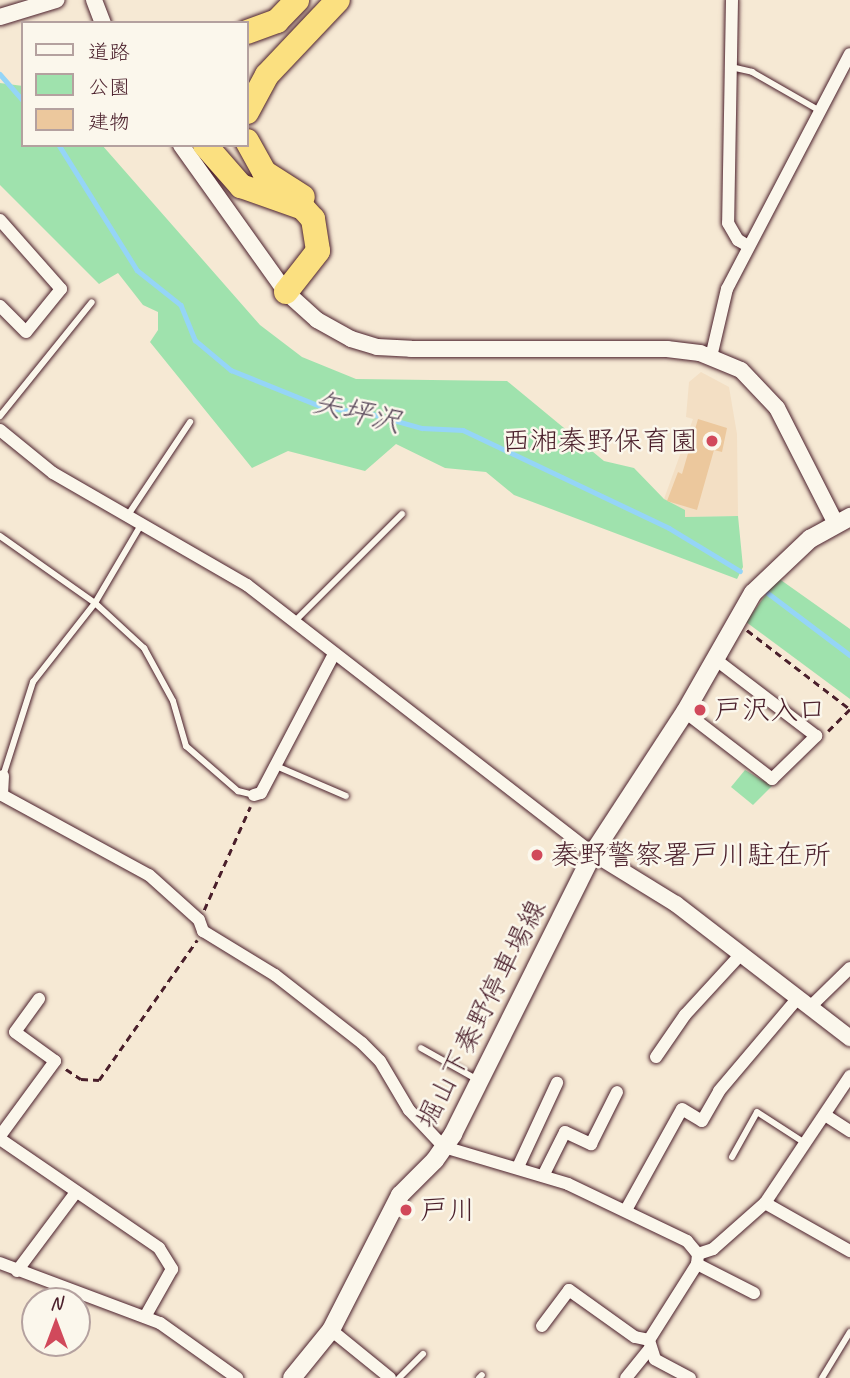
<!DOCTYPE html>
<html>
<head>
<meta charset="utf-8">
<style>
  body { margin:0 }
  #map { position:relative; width:850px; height:1378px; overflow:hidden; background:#f6e9d4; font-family:Caveat,"Klee One",sans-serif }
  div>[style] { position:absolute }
  .built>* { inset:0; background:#f3dfc4 }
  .green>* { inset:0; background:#9fe2ad }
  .stream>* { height:4.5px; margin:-2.25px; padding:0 2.25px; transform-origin:2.25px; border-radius:2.25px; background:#95d5f7 }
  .building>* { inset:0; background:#ecc89d }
  .path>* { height:2.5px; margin-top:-1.25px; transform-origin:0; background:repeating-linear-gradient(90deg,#4a1f2b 0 7px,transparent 0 12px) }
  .roads { filter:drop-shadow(0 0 2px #4a1f2b) drop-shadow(0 0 2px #4a1f2b) }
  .service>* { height:6px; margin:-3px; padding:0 3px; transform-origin:3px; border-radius:3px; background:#fbf7ec }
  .minor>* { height:12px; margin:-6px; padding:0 6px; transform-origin:6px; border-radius:6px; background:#fbf7ec }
  .tertiary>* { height:16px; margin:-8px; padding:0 8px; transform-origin:8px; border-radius:8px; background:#fbf7ec }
  .secondary>* { height:18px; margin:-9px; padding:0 9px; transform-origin:9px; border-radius:9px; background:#fbf7ec }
  .motorway>* { height:24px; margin:-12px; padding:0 12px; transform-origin:12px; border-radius:12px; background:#fbe080 }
  .dots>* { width:19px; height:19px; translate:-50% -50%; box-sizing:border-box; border:4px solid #fbf7ec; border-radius:50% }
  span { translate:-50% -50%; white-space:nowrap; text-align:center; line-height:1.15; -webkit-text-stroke:5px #fbf7ec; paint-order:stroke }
  .poi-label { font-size:28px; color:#4a1f2b }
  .right { translate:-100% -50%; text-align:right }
  .left { translate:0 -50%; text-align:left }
  .street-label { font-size:28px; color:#4a1f2b }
  .water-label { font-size:30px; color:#5d4c5e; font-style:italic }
  .legend { position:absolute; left:21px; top:21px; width:228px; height:126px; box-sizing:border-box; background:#fbf7ec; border:2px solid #b4a19f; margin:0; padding:9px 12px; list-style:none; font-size:21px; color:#4a1f2b }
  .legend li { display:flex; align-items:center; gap:14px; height:35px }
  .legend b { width:35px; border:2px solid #b4a19f }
  .north { position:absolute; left:21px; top:1287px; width:70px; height:70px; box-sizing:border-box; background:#fbf7ec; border:2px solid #b4a19f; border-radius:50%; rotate:0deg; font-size:19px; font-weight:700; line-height:28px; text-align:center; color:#4a1f2b }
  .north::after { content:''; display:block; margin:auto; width:24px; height:32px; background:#d1495b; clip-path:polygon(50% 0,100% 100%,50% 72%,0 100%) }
</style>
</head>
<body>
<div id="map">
  <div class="built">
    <i style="clip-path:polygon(701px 372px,729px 387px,737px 434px,738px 516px,684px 517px,664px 499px,693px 419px,686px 417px,689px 382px)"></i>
  </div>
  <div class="green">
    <i style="clip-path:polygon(0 83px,23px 86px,23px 145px,102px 145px,260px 325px,302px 357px,356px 379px,507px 381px,604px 461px,634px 468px,664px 499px,685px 510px,685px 517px,738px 516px,743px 567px,737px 579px,514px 495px,486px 472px,445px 468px,396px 444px,365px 471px,288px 451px,252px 468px,150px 342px,158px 330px,158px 312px,143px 305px,118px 273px,99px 284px,0 185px)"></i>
    <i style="clip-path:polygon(778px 578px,850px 629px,850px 699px,746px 622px)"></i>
    <i style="clip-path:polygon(745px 770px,772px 786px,753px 805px,731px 787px)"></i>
  </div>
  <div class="stream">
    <i style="left:0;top:74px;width:35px;rotate:49deg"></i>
    <i style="left:59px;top:145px;width:147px;rotate:58deg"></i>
    <i style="left:137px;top:270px;width:56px;rotate:38.5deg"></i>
    <i style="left:181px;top:305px;width:38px;rotate:68deg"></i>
    <i style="left:195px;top:340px;width:47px;rotate:39.8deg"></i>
    <i style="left:231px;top:370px;width:101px;rotate:22deg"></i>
    <i style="left:325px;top:408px;width:40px;rotate:5.7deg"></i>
    <i style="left:365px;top:412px;width:59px;rotate:15.7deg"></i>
    <i style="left:422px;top:428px;width:41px;rotate:2.8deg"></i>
    <i style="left:463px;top:430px;width:228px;rotate:25.4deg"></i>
    <i style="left:669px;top:528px;width:83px;rotate:31.2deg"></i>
    <i style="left:768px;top:593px;width:103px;rotate:37.1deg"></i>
  </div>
  <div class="building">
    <i style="clip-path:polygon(698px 419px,727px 428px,722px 452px,714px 450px,697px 510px,667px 501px,678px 472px,682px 474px)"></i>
  </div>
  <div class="path">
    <i style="left:747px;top:630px;width:130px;rotate:37.5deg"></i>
    <i style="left:828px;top:731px;width:31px;rotate:-45deg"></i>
    <i style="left:204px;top:910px;width:113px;rotate:-65.9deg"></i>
    <i style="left:66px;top:1069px;width:18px;rotate:34deg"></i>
    <i style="left:81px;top:1079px;width:18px;rotate:3deg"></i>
    <i style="left:99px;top:1080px;width:171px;rotate:-55deg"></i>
  </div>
  <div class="roads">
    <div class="service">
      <i style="left:731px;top:67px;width:22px;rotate:13deg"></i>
      <i style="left:752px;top:72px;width:78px;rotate:29.8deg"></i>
      <i style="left:0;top:416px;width:146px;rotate:-51.1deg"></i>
      <i style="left:128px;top:515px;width:112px;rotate:-56.3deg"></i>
      <i style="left:0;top:536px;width:116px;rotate:35.2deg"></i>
      <i style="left:95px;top:603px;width:67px;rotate:42.6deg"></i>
      <i style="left:144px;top:648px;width:60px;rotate:61.3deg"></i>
      <i style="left:173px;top:701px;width:47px;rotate:73.9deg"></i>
      <i style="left:186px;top:746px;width:69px;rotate:40.9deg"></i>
      <i style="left:238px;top:791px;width:16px;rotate:14deg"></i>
      <i style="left:296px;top:620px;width:150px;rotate:-45deg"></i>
      <i style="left:276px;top:766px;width:76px;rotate:23.2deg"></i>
      <i style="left:3px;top:776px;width:99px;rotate:-72.3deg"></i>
      <i style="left:33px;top:682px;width:100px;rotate:-51.9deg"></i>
      <i style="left:95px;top:603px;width:91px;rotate:-59.5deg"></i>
      <i style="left:421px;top:1048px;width:65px;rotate:29.3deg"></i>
      <i style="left:732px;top:1157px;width:51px;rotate:-60.9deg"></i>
      <i style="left:757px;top:1112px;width:57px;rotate:32.9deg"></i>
      <i style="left:399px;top:1378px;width:34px;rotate:-45deg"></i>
      <i style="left:479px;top:1378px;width:4px;rotate:-45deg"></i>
      <i style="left:822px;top:1378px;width:54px;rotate:-58.7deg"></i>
    </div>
    <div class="minor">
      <i style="left:732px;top:0;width:223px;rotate:91deg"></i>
      <i style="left:728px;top:223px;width:20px;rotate:60deg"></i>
      <i style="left:738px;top:240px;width:12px;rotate:31deg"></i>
      <i style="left:0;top:220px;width:92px;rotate:48.5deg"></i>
      <i style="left:61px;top:289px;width:55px;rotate:129.1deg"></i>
      <i style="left:26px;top:332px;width:37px;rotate:-135deg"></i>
      <i style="left:711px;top:357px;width:70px;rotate:-76.8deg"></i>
      <i style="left:727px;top:289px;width:265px;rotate:-62.4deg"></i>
      <i style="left:0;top:430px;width:68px;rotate:39.1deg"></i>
      <i style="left:53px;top:473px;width:224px;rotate:30deg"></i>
      <i style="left:247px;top:585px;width:438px;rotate:37.8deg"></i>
      <i style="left:685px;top:712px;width:110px;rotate:37.6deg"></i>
      <i style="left:772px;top:779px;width:62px;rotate:-44.3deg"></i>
      <i style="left:816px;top:736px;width:127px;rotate:-142.7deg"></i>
      <i style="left:2px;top:795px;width:167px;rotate:28.6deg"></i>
      <i style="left:149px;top:875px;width:67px;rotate:42deg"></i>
      <i style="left:199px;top:920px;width:12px;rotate:70deg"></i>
      <i style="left:203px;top:931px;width:84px;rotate:31.4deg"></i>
      <i style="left:275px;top:975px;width:110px;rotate:38deg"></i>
      <i style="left:362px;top:1043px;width:25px;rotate:45deg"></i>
      <i style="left:380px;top:1061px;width:57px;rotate:59.4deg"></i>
      <i style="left:409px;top:1110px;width:51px;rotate:46.6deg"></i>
      <i style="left:444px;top:1147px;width:129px;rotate:16.6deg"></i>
      <i style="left:568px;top:1184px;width:132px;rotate:25.6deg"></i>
      <i style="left:687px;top:1241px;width:17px;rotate:50deg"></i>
      <i style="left:2px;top:795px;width:19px;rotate:-87deg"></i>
      <i style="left:254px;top:795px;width:7px;rotate:-16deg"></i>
      <i style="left:261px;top:793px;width:157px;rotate:-62.3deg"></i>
      <i style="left:810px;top:1007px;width:56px;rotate:-44.3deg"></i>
      <i style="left:656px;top:1057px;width:51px;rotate:-55.4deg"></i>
      <i style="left:685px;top:1015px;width:83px;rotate:-47.4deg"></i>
      <i style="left:825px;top:1115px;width:30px;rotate:33deg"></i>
      <i style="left:0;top:1136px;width:93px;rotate:-53.7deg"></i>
      <i style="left:55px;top:1061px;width:49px;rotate:-144.1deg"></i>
      <i style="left:15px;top:1032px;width:41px;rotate:-54deg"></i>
      <i style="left:0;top:1139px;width:193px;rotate:34.4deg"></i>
      <i style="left:159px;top:1248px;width:25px;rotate:58deg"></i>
      <i style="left:172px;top:1269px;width:55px;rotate:119.4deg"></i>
      <i style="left:518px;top:1167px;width:93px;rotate:-65.1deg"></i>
      <i style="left:543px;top:1176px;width:49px;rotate:-63.4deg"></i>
      <i style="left:565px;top:1132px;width:29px;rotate:25deg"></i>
      <i style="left:591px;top:1144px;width:58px;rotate:-63.4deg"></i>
      <i style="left:765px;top:1203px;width:98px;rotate:29.5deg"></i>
      <i style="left:626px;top:1210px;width:115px;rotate:-61deg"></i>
      <i style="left:682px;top:1109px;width:23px;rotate:31deg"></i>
      <i style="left:702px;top:1121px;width:34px;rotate:-60deg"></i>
      <i style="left:719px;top:1091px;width:122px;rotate:-49.7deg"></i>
      <i style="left:698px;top:1254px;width:16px;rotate:-18deg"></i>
      <i style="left:713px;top:1249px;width:69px;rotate:-41.5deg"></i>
      <i style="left:765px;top:1203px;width:153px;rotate:-56.2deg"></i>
      <i style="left:0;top:1263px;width:171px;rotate:20.6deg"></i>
      <i style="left:160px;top:1323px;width:95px;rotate:35.5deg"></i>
      <i style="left:697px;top:1264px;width:64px;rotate:27deg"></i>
      <i style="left:17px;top:1271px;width:99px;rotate:-53.2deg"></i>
      <i style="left:542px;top:1326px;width:45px;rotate:-53.1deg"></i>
      <i style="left:569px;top:1290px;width:81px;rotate:35.5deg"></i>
      <i style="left:635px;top:1337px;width:14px;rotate:12deg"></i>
      <i style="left:331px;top:1330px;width:76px;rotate:39.1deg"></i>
      <i style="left:626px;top:1378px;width:36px;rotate:-51deg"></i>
      <i style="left:690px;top:1378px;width:40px;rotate:-152deg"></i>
      <i style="left:655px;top:1359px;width:20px;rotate:-108deg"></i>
      <i style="left:649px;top:1340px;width:90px;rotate:-57.7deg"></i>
      <i style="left:697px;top:1264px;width:10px;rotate:-84deg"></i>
    </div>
    <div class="tertiary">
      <i style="left:94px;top:0;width:25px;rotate:69deg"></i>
      <i style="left:0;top:17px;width:59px;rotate:-16.9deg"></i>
      <i style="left:181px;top:145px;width:181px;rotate:54.5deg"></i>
      <i style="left:286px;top:292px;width:42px;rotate:42.1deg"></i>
      <i style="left:317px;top:320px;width:39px;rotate:29deg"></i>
      <i style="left:351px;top:339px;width:27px;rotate:17deg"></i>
      <i style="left:377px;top:347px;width:34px;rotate:3deg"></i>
      <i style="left:411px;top:349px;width:256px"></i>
      <i style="left:667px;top:349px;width:33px;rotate:7deg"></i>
      <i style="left:700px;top:353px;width:44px;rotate:22.5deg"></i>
      <i style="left:741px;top:370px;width:52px;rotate:46.5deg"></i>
      <i style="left:777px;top:408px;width:130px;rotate:63deg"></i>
      <i style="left:593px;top:853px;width:97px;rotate:31.6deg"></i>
      <i style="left:676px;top:904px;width:220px;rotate:37.6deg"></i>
    </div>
    <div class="secondary">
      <i style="left:292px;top:1378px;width:62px;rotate:-50.9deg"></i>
      <i style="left:331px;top:1330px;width:152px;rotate:-62.9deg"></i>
      <i style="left:400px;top:1195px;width:49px;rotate:-45deg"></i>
      <i style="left:435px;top:1160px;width:32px;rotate:-55deg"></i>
      <i style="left:453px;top:1134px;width:314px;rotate:-63.5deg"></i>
      <i style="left:593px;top:853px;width:168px;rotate:-56.9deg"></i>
      <i style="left:685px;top:712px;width:137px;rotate:-60.3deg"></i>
      <i style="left:753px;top:593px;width:79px;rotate:-43.5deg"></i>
      <i style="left:810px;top:539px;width:46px;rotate:-28.8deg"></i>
    </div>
    <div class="motorway">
      <i style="left:247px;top:32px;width:32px;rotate:-20deg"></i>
      <i style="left:277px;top:21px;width:29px;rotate:-46deg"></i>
      <i style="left:247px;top:112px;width:42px;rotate:-61.6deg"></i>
      <i style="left:267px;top:75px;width:103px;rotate:-46.6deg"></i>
      <i style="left:247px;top:141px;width:35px;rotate:61deg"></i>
      <i style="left:264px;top:172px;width:46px;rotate:32.7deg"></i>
      <i style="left:205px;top:145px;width:55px;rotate:48.7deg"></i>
      <i style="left:241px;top:186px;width:66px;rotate:19.5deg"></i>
      <i style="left:303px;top:208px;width:15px;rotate:48deg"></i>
      <i style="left:313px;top:219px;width:32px;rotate:81deg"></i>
      <i style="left:318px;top:251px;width:52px;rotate:128deg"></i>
    </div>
  </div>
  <div class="dots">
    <i style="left:712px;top:441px;background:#d1495b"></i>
    <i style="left:700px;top:710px;background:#d1495b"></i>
    <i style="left:537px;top:855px;background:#d1495b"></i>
    <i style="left:406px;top:1210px;background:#d1495b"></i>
  </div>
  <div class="poi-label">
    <span class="right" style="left:698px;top:441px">西湘秦野保育園</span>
    <span class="left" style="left:714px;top:710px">戸沢入口</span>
    <span class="left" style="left:551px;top:855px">秦野警察署戸川駐在所</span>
    <span class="left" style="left:420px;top:1210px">戸川</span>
  </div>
  <div class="street-label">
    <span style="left:481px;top:1014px;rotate:-63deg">堀山下秦野停車場線</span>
  </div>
  <div class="water-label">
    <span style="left:357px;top:412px;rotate:14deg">矢坪沢</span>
  </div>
  <ul class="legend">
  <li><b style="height:9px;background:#fbf7ec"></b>道路</li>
  <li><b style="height:19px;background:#9fe2ad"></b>公園</li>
  <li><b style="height:19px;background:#ecc89d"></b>建物</li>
  </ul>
  <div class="north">N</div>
</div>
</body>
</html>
